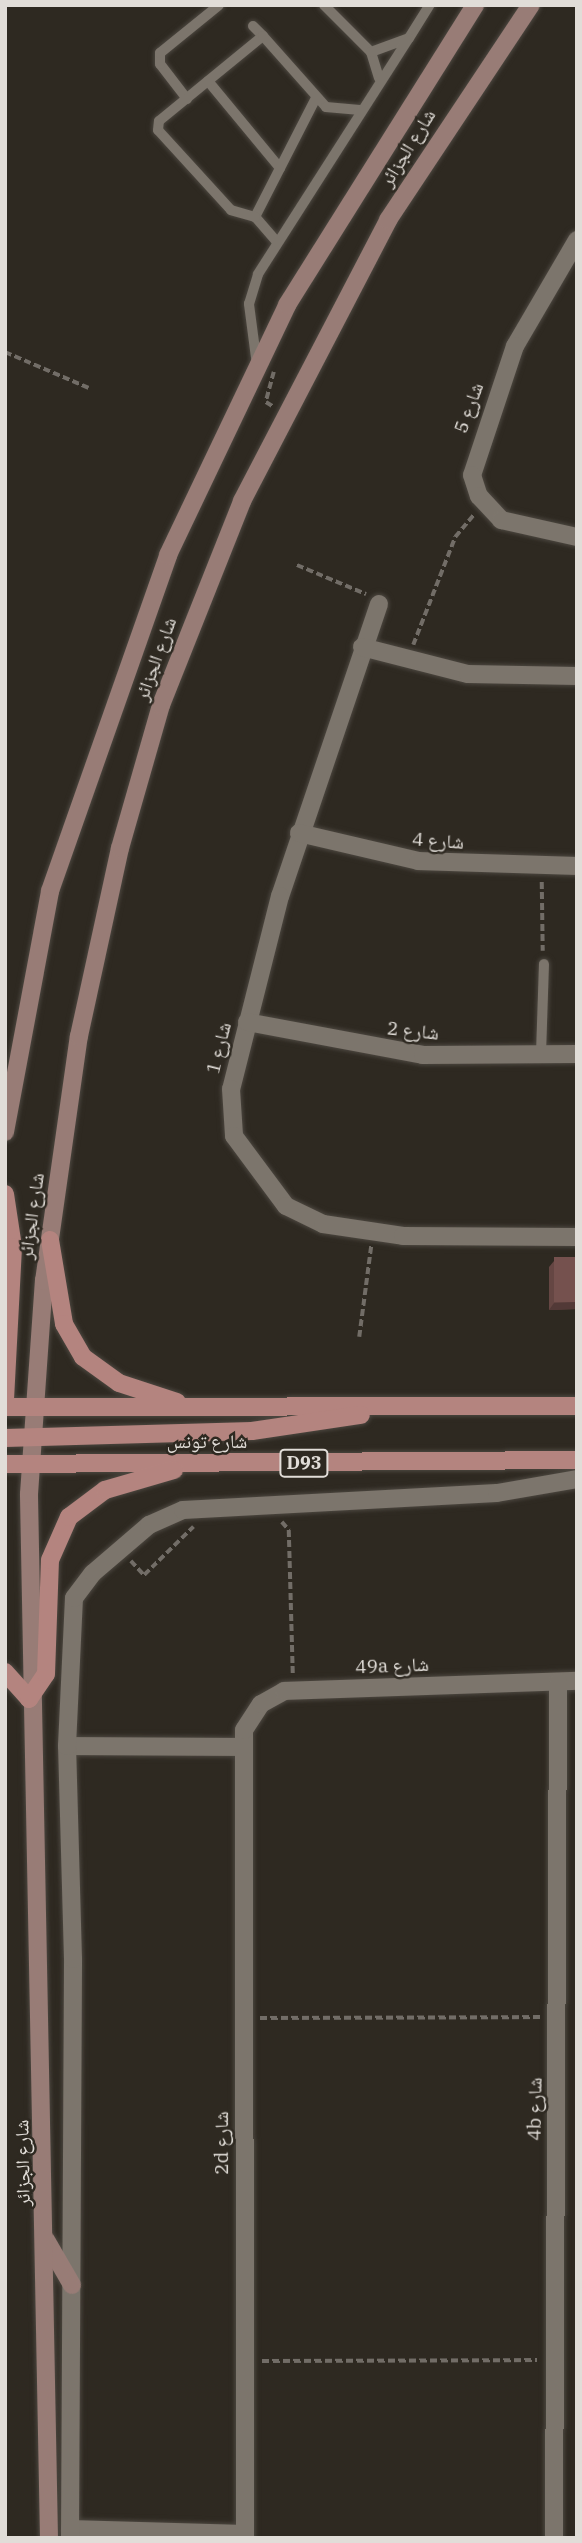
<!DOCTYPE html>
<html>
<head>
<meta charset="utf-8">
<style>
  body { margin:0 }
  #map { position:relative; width:582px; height:2543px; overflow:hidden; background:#2e2921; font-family:"IBM Plex Serif","Noto Naskh Arabic",serif }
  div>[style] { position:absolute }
  .path>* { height:3.5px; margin-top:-1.75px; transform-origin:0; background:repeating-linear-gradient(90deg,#726d67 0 7px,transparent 0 10.5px) }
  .roads { filter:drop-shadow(0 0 2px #4c4740) drop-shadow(0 0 2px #4c4740) }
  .lane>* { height:10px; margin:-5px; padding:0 5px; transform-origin:5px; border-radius:5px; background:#7c756c }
  .street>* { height:18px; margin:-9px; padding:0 9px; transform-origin:9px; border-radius:9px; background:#7c756c }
  .secondary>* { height:18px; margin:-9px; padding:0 9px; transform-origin:9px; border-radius:9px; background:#987c76 }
  .primary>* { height:18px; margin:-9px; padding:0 9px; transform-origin:9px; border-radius:9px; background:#b4847f }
  .wall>* { inset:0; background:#654643 }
  .shaded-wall>* { inset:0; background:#523937 }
  .building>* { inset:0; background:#75514e; transform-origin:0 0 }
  span { translate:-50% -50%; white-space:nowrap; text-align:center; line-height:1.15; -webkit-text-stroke:5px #2e2921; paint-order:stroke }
  .shield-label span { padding:2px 5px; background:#2e2921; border:2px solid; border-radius:5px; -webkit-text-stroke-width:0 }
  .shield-label { font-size:18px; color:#e1ddd8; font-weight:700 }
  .street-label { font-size:19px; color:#e1ddd8 }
  .frame { position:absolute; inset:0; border:7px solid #e1ddd8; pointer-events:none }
</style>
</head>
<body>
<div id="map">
  <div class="path">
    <i style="left:5px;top:352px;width:91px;rotate:23.2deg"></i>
    <i style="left:274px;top:372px;width:31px;rotate:105deg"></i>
    <i style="left:266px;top:402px;width:9px;rotate:32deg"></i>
    <i style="left:297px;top:565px;width:75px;rotate:22.8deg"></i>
    <i style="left:413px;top:645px;width:116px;rotate:-68.7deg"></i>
    <i style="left:455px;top:537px;width:31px;rotate:-50deg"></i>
    <i style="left:542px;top:882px;width:69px;rotate:89.2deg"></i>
    <i style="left:359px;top:1337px;width:92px;rotate:-82.5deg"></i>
    <i style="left:282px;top:1522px;width:11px;rotate:49deg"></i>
    <i style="left:289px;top:1530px;width:146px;rotate:88.4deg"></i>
    <i style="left:131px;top:1561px;width:19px;rotate:47deg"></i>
    <i style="left:144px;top:1575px;width:69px;rotate:-44.4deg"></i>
    <i style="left:260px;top:2018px;width:280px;rotate:-0.2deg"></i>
    <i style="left:262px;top:2361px;width:275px;rotate:-0.2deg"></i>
  </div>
  <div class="roads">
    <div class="lane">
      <i style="left:324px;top:5px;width:66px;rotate:45deg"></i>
      <i style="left:371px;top:52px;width:27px;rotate:73deg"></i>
      <i style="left:253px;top:26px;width:14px;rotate:45deg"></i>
      <i style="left:371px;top:52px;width:40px;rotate:-20.2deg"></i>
      <i style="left:409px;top:38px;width:39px;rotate:-58deg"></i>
      <i style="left:208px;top:81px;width:113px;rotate:50.4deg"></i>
      <i style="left:187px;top:99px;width:44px;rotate:-127.6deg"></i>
      <i style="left:160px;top:64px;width:11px;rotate:-90deg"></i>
      <i style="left:160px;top:53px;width:76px;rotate:-39.1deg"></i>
      <i style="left:255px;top:217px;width:134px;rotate:-62.9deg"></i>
      <i style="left:277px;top:242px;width:33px;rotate:-131deg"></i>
      <i style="left:255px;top:217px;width:25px;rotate:-164deg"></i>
      <i style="left:231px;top:210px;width:108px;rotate:-132.4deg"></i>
      <i style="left:158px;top:130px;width:9px;rotate:-84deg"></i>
      <i style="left:159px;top:121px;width:134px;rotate:-39.3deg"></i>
      <i style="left:263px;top:36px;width:95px;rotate:48.4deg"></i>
      <i style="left:326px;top:107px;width:34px;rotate:5deg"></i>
      <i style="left:257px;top:365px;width:62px;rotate:-97.5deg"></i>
      <i style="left:249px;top:304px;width:31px;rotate:-73deg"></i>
      <i style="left:258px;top:274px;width:280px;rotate:-57.4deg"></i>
      <i style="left:541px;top:1054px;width:90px;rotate:-88.1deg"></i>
    </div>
    <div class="street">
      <i style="left:577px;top:240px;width:123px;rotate:120.3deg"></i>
      <i style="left:515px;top:346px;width:136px;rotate:108.4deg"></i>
      <i style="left:472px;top:475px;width:22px;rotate:72deg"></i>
      <i style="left:479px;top:496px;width:33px;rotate:47deg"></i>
      <i style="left:501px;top:520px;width:78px;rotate:12.6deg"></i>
      <i style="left:379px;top:604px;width:308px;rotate:108.7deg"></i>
      <i style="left:280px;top:896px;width:199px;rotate:104.2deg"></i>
      <i style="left:231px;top:1089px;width:47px;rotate:86.3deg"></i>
      <i style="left:234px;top:1136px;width:87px;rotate:53.4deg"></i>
      <i style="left:286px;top:1206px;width:41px;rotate:25.9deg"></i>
      <i style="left:323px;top:1224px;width:81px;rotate:8.5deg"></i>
      <i style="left:403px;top:1236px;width:174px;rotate:0.3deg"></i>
      <i style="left:362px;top:647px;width:109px;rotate:14.3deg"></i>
      <i style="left:468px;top:674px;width:109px;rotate:1.1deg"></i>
      <i style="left:299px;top:833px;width:122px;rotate:13.2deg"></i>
      <i style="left:418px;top:861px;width:159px;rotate:1.8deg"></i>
      <i style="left:247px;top:1022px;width:179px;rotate:10.6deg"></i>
      <i style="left:423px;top:1055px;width:154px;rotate:-0.4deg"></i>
      <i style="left:67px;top:1746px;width:174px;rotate:0.3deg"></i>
      <i style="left:70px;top:2529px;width:175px;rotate:1.6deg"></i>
      <i style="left:70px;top:2538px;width:579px;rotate:-89.7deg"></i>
      <i style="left:73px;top:1959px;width:213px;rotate:-91.6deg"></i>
      <i style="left:67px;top:1746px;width:148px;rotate:-87.3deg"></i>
      <i style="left:74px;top:1598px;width:31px;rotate:-53deg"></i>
      <i style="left:93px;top:1573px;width:74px;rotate:-40.6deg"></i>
      <i style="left:149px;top:1525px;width:37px;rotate:-24deg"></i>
      <i style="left:183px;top:1510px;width:314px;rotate:-3.1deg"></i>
      <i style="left:497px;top:1493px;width:81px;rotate:-9.9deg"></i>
      <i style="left:245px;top:2538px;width:808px;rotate:-90.07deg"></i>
      <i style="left:244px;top:1730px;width:31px;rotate:-57deg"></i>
      <i style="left:261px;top:1704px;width:26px;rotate:-29deg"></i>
      <i style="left:284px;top:1691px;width:293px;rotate:-2deg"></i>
      <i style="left:554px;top:2538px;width:856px;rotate:-89.73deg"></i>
    </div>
    <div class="secondary">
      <i style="left:5px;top:1132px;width:245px;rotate:-79.4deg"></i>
      <i style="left:50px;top:891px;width:356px;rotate:-70.6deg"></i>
      <i style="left:168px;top:555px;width:277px;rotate:-64.5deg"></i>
      <i style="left:287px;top:305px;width:354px;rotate:-57.9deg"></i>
      <i style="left:46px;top:2240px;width:52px;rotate:60deg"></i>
      <i style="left:49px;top:2538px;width:1044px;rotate:-91.1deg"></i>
      <i style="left:29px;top:1494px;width:214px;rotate:-86deg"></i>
      <i style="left:44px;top:1281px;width:247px;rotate:-81.9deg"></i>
      <i style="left:79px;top:1036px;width:192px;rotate:-77.7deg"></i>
      <i style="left:120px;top:848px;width:149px;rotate:-74deg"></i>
      <i style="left:161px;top:705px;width:219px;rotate:-68.3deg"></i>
      <i style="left:242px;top:501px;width:317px;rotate:-62.5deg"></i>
      <i style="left:388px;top:220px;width:258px;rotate:-56.4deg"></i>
    </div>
    <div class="primary">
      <i style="left:5px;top:1194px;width:54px;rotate:81.4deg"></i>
      <i style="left:13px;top:1247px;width:151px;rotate:93deg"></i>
      <i style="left:50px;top:1240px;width:85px;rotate:80.5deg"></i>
      <i style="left:64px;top:1324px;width:38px;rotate:60deg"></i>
      <i style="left:83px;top:1357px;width:44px;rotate:35.8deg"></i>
      <i style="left:119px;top:1383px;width:61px;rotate:18.1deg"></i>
      <i style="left:5px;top:1407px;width:572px;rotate:-0.1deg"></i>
      <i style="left:5px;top:1438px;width:247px;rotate:-1.6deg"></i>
      <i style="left:252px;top:1431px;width:110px;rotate:-8.4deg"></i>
      <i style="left:5px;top:1464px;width:572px;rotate:-0.4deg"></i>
      <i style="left:5px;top:1672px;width:36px;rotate:48deg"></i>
      <i style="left:29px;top:1699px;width:30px;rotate:-56deg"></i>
      <i style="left:46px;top:1674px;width:114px;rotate:-88deg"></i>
      <i style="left:50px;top:1560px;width:47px;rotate:-66.2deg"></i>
      <i style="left:69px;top:1517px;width:45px;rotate:-36.9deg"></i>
      <i style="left:105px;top:1490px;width:72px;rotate:-16.2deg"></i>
    </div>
  </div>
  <div class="wall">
    <i style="clip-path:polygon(577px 1257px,577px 1309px,549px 1310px,549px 1267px,554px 1261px)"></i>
  </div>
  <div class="shaded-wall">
    <i style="clip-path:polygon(577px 1302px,577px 1309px,549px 1310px,554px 1303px)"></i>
  </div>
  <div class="building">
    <i style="left:577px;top:1257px;width:45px;height:23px;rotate:90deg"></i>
  </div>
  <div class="shield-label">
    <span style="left:304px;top:1463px">D93</span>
  </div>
  <div class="street-label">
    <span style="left:408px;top:148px;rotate:-58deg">شارع الجزائر</span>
    <span style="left:469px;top:408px;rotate:-70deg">شارع 5</span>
    <span style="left:156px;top:659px;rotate:-70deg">شارع الجزائر</span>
    <span style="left:438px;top:841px;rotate:4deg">شارع 4</span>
    <span style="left:413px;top:1031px;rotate:6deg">شارع 2</span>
    <span style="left:219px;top:1048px;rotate:-76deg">شارع 1</span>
    <span style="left:32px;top:1216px;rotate:-82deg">شارع الجزائر</span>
    <span style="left:207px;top:1442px">شارع تونس</span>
    <span style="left:392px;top:1666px;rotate:-2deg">49a شارع</span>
    <span style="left:535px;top:2109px;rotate:-89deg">4b شارع</span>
    <span style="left:222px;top:2143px;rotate:-90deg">2d شارع</span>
    <span style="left:23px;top:2163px;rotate:-91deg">شارع الجزائر</span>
  </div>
  <div class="frame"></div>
</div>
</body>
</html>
